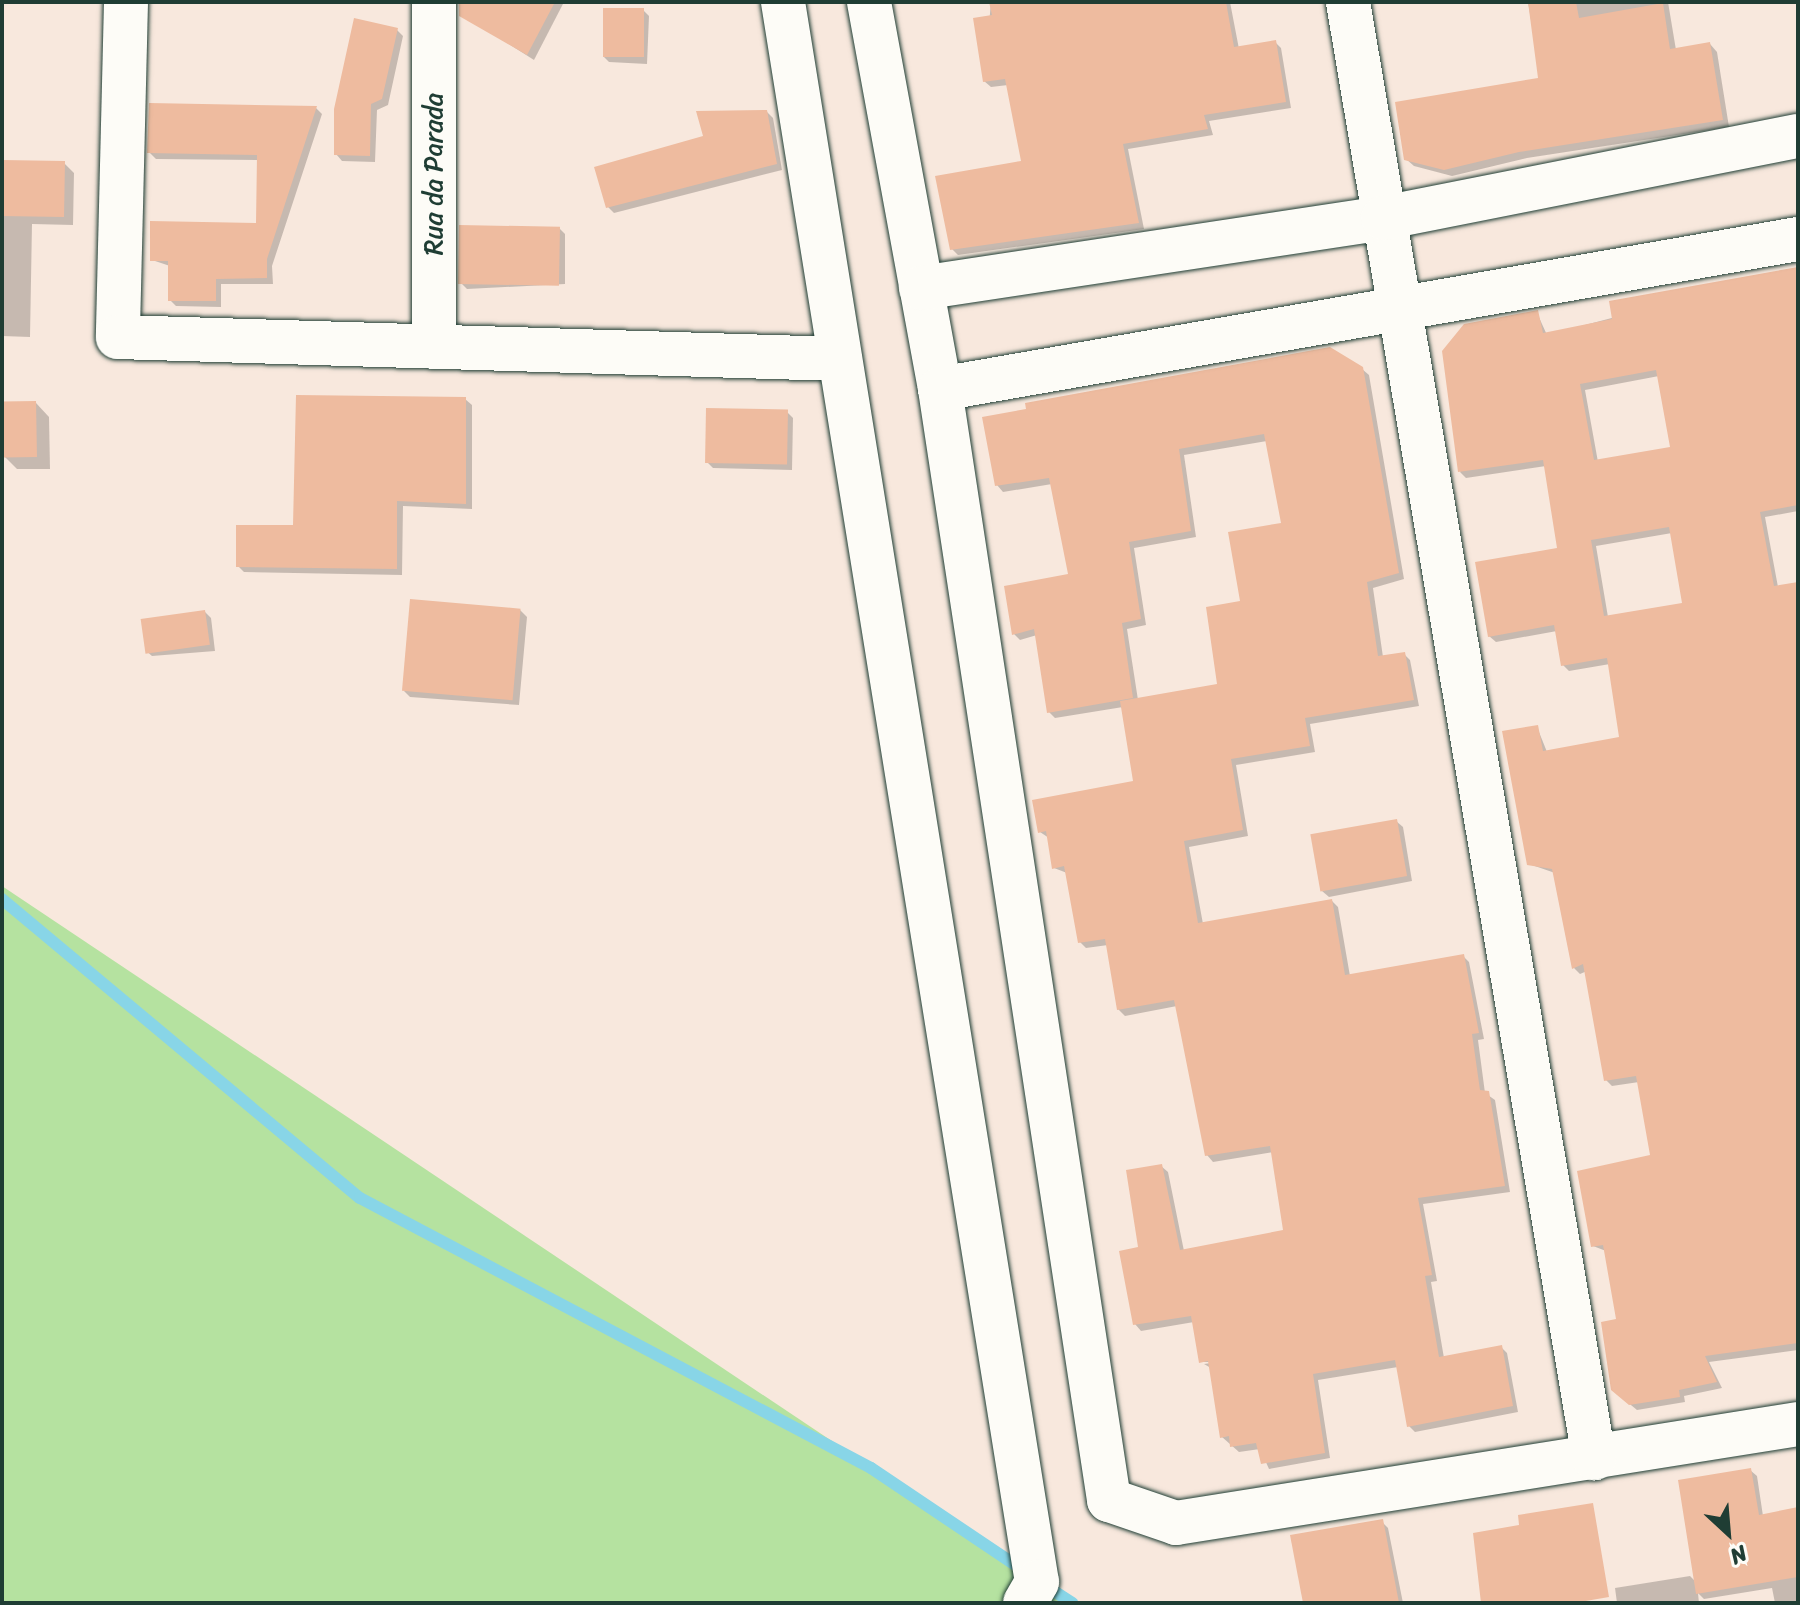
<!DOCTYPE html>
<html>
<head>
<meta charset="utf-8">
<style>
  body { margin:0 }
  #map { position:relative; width:1800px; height:1605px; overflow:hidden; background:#f8e8dd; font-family:Sriracha,sans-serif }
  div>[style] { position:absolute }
  .green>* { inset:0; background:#b5e2a0 }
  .shadow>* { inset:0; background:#0003 }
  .stream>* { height:12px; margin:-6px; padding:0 6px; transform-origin:6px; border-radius:6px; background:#88d5e7 }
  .building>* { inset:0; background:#eebb9f; transform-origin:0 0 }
  .roads { filter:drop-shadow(0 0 2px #1f3d34) drop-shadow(0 0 2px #1f3d34) }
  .minor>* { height:44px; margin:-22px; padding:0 22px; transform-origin:22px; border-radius:22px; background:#fdfcf7 }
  span { translate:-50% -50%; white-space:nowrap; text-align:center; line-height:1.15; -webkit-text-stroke:6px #fdfcf7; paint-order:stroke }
  .street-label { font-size:26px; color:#1f3d34 }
  .frame { position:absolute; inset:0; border:4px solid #1f3d34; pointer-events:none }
  .north { position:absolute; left:1688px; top:1493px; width:80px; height:80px; -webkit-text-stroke:6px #fdfcf7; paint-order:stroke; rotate:154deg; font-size:22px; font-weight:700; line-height:32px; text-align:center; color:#1f3d34 }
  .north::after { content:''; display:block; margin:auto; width:28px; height:36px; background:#1f3d34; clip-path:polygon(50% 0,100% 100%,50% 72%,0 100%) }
</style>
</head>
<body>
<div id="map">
  <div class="green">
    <i style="clip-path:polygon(2px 886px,1074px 1603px,2px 1603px)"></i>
  </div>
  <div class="shadow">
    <i style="clip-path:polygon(478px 2px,564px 2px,534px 60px,469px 19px)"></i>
    <i style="clip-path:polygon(991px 2px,1230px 2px,1239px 49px,1275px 42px,1281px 48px,1291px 108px,1209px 121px,1213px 135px,1128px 149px,1144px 229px,958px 255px,952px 249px,1023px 163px,1008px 85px,991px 87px,984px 81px)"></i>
    <i style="clip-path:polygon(1528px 2px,1668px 2px,1676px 50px,1710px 44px,1717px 52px,1729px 127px,1527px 158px,1452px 176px,1414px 166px,1406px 159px,1541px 80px)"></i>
    <i style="clip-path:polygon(643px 10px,649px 16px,647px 64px,609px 62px,603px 56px)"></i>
    <i style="clip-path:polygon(397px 30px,403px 36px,388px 105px,377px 110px,375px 162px,342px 161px,336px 154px)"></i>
    <i style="clip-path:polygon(316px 108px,322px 114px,272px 266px,273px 284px,221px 284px,221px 307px,176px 306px,170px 300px,170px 266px,152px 260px,257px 225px,259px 160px,156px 159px,149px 152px)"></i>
    <i style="clip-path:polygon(767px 112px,773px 118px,782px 170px,614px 213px,608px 207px,706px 137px)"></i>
    <i style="clip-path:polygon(2px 162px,64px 163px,74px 173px,73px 225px,32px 224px,30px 337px,2px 336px)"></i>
    <i style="clip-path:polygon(559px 228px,565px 234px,565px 284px,467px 289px,461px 283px)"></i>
    <i style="clip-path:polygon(evenodd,1798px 269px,1798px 511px,1765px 517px,1778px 587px,1798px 584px,1798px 1350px,1709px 1362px,1722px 1388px,1684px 1396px,1685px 1402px,1637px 1410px,1620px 1396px,1618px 1321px,1606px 1251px,1593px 1246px,1653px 1156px,1639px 1082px,1612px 1086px,1606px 1080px,1587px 971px,1580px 974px,1574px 968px,1555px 873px,1529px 864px,1537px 727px,1547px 752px,1622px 739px,1610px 664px,1569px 671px,1563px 665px,1557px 631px,1496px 642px,1489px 636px,1559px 550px,1546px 466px,1466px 478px,1460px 472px,1537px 313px,1547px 335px,1798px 269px,1659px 376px,1673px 448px,1598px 462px,1585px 390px,1659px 376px,1798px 269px,1672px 533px,1684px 605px,1608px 617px,1596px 546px,1672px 533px)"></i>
    <i style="clip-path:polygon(evenodd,1362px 369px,1369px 375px,1404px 579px,1373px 588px,1383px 657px,1404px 654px,1410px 660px,1419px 706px,1310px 724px,1315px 752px,1236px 765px,1248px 836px,1189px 847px,1203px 924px,1332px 901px,1338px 907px,1350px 976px,1463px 956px,1469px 962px,1484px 1039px,1478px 1040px,1485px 1093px,1495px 1100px,1510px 1192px,1423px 1204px,1437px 1281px,1431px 1282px,1444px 1358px,1501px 1347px,1507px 1353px,1518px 1412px,1415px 1432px,1409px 1426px,1398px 1367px,1318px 1380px,1330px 1458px,1269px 1469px,1260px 1449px,1239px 1452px,1222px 1437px,1211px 1368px,1204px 1364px,1218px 1362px,1201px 1362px,1194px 1322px,1141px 1331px,1135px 1324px,1140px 1248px,1161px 1166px,1168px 1172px,1184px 1251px,1285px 1232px,1273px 1152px,1213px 1162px,1207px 1155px,1177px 1006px,1125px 1016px,1118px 1009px,1108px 945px,1086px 948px,1080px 942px,1067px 873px,1054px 868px,1049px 838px,1040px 832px,1136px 782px,1123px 707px,1055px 718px,1049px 712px,1037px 635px,1020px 640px,1014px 634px,1071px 576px,1052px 484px,1003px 492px,997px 485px,1362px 369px,1267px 441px,1283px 525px,1243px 603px,1220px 686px,1138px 700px,1127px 629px,1146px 625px,1134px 548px,1196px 537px,1184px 455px,1267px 441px)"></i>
    <i style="clip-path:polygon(465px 399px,472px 405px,472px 509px,403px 506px,402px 575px,244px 572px,238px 566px)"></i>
    <i style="clip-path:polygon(36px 403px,49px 417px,50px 469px,17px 469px,4px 456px)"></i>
    <i style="clip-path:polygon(787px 412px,793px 418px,792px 470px,713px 468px,707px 462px)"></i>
    <i style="clip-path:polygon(520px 610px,527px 617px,519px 705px,410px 697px,404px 691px)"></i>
    <i style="clip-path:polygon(205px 612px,211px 618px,215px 651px,152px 656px,145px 650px)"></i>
    <i style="clip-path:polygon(1396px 821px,1403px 827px,1412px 881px,1329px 897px,1322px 891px)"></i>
    <i style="clip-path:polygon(1750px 1470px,1757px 1476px,1763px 1516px,1798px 1509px,1798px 1603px,1775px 1603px,1772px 1588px,1704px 1599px,1698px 1593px,1699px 1603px,1617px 1603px,1615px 1588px,1690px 1576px,1696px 1582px)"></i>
    <i style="clip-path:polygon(1382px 1522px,1388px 1528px,1403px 1603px,1305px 1603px)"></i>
  </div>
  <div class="stream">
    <i style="left:2px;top:899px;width:466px;rotate:39.9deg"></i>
    <i style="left:360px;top:1198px;width:578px;rotate:27.85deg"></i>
    <i style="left:871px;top:1468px;width:184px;rotate:33.9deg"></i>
    <i style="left:1043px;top:1584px;width:35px;rotate:33deg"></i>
  </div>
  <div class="building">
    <i style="clip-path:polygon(459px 2px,555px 2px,527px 55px,459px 16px)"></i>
    <i style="clip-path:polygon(989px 2px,1226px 2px,1234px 47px,1276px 40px,1286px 102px,1204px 115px,1208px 129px,1123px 144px,1139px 223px,950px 250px,935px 176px,1021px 161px,1005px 79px,983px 82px,973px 18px,992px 15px)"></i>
    <i style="clip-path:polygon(1528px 2px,1576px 2px,1579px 18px,1663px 3px,1670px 49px,1710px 42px,1723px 120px,1519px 152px,1444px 170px,1404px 160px,1395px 102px,1538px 78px)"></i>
    <i style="left:603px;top:8px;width:41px;height:49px"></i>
    <i style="clip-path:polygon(354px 18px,398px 28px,382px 99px,371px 104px,370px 156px,334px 155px,334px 109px)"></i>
    <i style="clip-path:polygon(149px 103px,317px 106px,267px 259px,267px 278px,216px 279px,216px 301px,168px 301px,168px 261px,150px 261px,150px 221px,256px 223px,257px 155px,147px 153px)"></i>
    <i style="clip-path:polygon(767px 110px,777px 164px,606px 208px,594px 167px,703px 136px,696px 111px)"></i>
    <i style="left:2px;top:160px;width:63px;height:56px;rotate:1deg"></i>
    <i style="left:459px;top:225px;width:101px;height:59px;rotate:1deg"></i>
    <i style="clip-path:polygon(evenodd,1798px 267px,1798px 505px,1760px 512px,1774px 586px,1798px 582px,1798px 1343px,1705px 1356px,1717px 1382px,1679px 1390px,1680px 1397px,1629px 1405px,1611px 1390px,1601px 1322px,1616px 1319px,1603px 1245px,1591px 1247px,1577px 1171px,1650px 1155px,1636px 1076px,1604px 1081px,1583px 964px,1572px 969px,1552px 869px,1527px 865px,1502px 731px,1538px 725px,1543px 751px,1619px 737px,1607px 658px,1561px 666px,1554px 625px,1488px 637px,1475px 562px,1557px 548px,1543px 460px,1458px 472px,1442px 351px,1464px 324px,1538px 310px,1543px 333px,1612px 319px,1609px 301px,1798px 267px,1656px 370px,1670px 447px,1594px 460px,1580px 384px,1656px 370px,1798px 267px,1669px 527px,1682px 603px,1604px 616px,1591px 540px,1669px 527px)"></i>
    <i style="clip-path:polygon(1330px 347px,1363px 367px,1399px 573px,1367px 582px,1378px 656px,1405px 652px,1414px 700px,1305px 718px,1310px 746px,1231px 759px,1243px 830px,1184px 841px,1198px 923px,1332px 899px,1345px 975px,1464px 954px,1479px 1033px,1472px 1034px,1480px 1090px,1489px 1091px,1505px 1186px,1418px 1198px,1432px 1275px,1425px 1276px,1439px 1357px,1502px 1345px,1513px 1406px,1407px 1427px,1395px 1360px,1313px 1374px,1325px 1453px,1261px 1464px,1256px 1443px,1230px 1447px,1229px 1436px,1220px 1438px,1208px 1361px,1199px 1363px,1191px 1316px,1133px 1325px,1119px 1251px,1138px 1247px,1126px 1170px,1162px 1164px,1180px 1250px,1283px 1230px,1270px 1146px,1205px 1156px,1174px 1000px,1117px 1010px,1105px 939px,1078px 943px,1064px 866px,1052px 869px,1046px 831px,1038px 833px,1032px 800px,1133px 781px,1120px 701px,1217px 684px,1206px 607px,1240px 601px,1228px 532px,1281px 523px,1264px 434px,1179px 449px,1191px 531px,1129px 542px,1141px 619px,1122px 623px,1133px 698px,1047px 713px,1034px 629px,1012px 635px,1004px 586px,1068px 574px,1049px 478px,995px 486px,982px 417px,1026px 409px,1025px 403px)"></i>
    <i style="clip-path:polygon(296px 395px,466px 397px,466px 504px,397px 501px,397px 569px,236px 567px,236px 525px,293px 525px)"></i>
    <i style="left:36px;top:401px;width:56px;height:34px;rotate:89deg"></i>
    <i style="left:706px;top:408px;width:82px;height:55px;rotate:1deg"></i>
    <i style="left:410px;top:599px;width:111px;height:92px;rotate:5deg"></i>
    <i style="left:205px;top:610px;width:35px;height:65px;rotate:82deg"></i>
    <i style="left:1397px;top:819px;width:58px;height:88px;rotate:80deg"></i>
    <i style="clip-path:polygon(1751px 1468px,1759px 1515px,1798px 1507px,1798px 1577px,1696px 1594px,1678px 1480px)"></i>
    <i style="clip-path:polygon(1593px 1503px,1609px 1597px,1574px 1603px,1481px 1603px,1473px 1533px,1519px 1525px,1518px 1515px)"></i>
    <i style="clip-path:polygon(1383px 1519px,1399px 1603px,1303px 1603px,1290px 1535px)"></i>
  </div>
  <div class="roads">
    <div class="minor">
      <i style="left:126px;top:2px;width:335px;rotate:91.4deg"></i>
      <i style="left:118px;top:337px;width:722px;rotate:1.75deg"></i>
      <i style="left:783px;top:2px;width:1600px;rotate:80.87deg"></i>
      <i style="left:1037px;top:1582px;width:24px;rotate:120deg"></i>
      <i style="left:869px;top:2px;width:393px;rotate:79.6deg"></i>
      <i style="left:940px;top:389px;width:1124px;rotate:81.35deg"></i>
      <i style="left:1109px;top:1500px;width:71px;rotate:18.9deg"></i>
      <i style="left:1176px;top:1523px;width:630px;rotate:-9.04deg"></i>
      <i style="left:1348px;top:2px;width:1477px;rotate:80.41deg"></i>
      <i style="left:921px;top:288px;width:467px;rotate:-8.6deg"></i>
      <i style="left:1383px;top:218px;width:423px;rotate:-11.2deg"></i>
      <i style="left:434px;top:347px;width:345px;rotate:-90deg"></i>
      <i style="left:940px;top:389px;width:871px;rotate:-9.92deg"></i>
    </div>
  </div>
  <div class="street-label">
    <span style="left:434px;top:174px;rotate:-90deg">Rua da Parada</span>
  </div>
  <div class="frame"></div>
  <div class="north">N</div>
</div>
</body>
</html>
